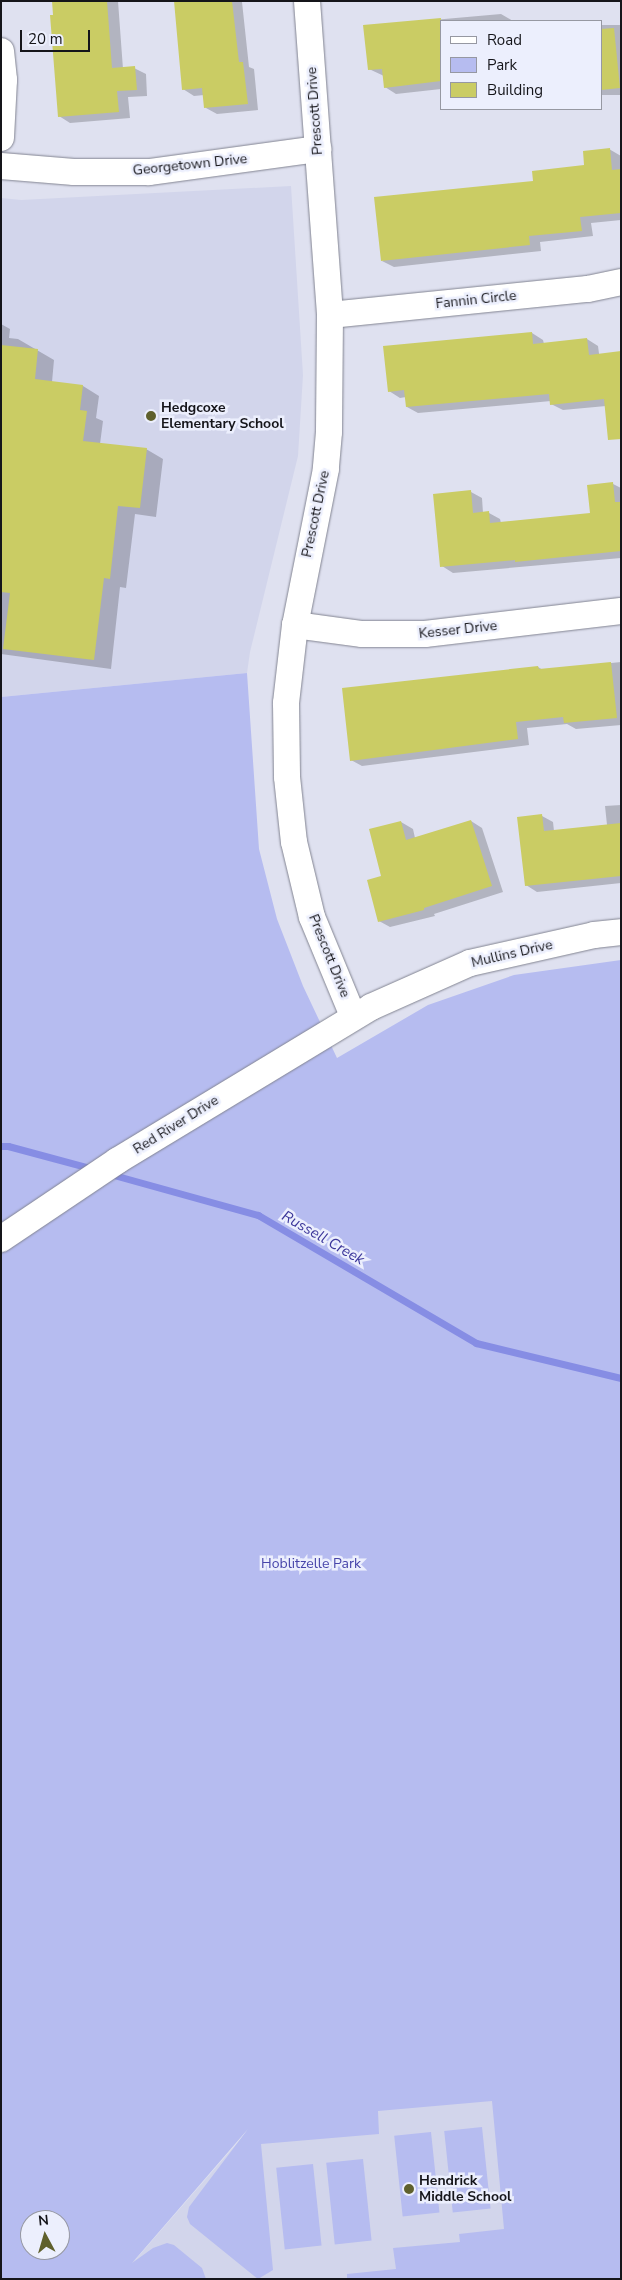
<!DOCTYPE html>
<html>
<head>
<meta charset="utf-8">
<style>
  body { margin:0 }
  #map { position:relative; width:622px; height:2280px; overflow:hidden; background:#dfe1f0; font-family:"Nunito Sans",sans-serif }
  div>[style] { position:absolute }
  .built>* { inset:0; background:#d2d5eb }
  .green>* { inset:0; background:#b6bcf0; transform-origin:0 0 }
  .shadow>* { inset:0; background:#0003; transform-origin:0 0 }
  .stream>* { height:7px; margin:-3.5px; padding:0 3.5px; transform-origin:3.5px; border-radius:3.5px; background:#868de4 }
  .building>* { inset:0; background:#cacc64 }
  .roads { filter:drop-shadow(0 0 1px #828491) drop-shadow(0 0 1px #828491) }
  .minor>* { height:26px; margin:-13px; padding:0 13px; transform-origin:13px; border-radius:13px; background:#fff }
  .dots>* { width:14px; height:14px; translate:-50% -50%; box-sizing:border-box; border:2px solid #eceffd; border-radius:50% }
  span { translate:-50% -50%; white-space:nowrap; text-align:center; line-height:1.15; -webkit-text-stroke:5px #eceffd; paint-order:stroke }
  .street-label { font-size:14px; color:#15151a }
  .poi-label { font-size:14px; color:#15151a; font-weight:700 }
  .left { translate:0 -50%; text-align:left }
  .park-label { font-size:14px; color:#4745aa }
  .water-label { font-size:15px; color:#3c379b; font-style:italic }
  .frame { position:absolute; inset:0; border:2px solid #15151a; pointer-events:none }
  .legend { position:absolute; left:440px; top:20px; width:162px; height:90px; box-sizing:border-box; background:#eceffd; border:1px solid #9698a2; margin:0; padding:6px 9px; list-style:none; font-size:15px; color:#15151a }
  .legend li { display:flex; align-items:center; gap:10px; height:25px }
  .legend b { width:25px; border:1px solid #9698a2 }
  .north { position:absolute; left:20px; top:2210px; width:50px; height:50px; box-sizing:border-box; background:#eceffd; border:1px solid #9698a2; border-radius:50%; rotate:354deg; font-size:14px; font-weight:700; line-height:20px; text-align:center; color:#15151a }
  .north::after { content:''; display:block; margin:auto; width:18px; height:22px; background:#5f602d; clip-path:polygon(50% 0,100% 100%,50% 72%,0 100%) }
  .scale { position:absolute; left:20px; top:30px; width:70px; height:22px; box-sizing:border-box; border:2px solid #15151a; border-top:0; padding-left:6px; font-size:15px; line-height:18px; white-space:nowrap; color:#15151a; -webkit-text-stroke:4px #eceffd; paint-order:stroke }
</style>
</head>
<body>
<div id="map">
  <div class="built">
    <i style="clip-path:polygon(291px 186px,303px 375px,298px 456px,250px 652px,247px 673px,1px 697px,1px 198px,21px 200px)"></i>
    <i style="clip-path:polygon(507px 2070px,621px 2279px,107px 2279px,136px 2259px,257px 2120px)"></i>
  </div>
  <div class="green">
    <i style="clip-path:polygon(evenodd,247px 673px,259px 849px,277px 919px,303px 986px,337px 1058px,428px 1005px,514px 975px,621px 960px,621px 2279px,347px 2279px,347px 2274px,396px 2269px,393px 2248px,460px 2242px,459px 2234px,504px 2229px,492px 2101px,378px 2111px,379px 2134px,261px 2144px,273px 2270px,258px 2279px,190px 2224px,187px 2217px,189px 2207px,248px 2129px,132px 2263px,153px 2248px,167px 2243px,174px 2245px,202px 2268px,206px 2279px,1px 2279px,1px 697px,247px 673px,30px 2220px,60px 2220px,60px 2250px,30px 2250px,30px 2220px)"></i>
    <i style="left:482px;top:2127px;width:82px;height:38px;rotate:84deg"></i>
    <i style="left:431px;top:2132px;width:81px;height:37px;rotate:84deg"></i>
    <i style="left:363px;top:2159px;width:82px;height:37px;rotate:84deg"></i>
    <i style="left:313px;top:2164px;width:82px;height:37px;rotate:84deg"></i>
  </div>
  <div class="shadow">
    <i style="clip-path:polygon(53px 1px,118px 1px,123px 69px,134px 68px,146px 74px,147px 96px,128px 97px,130px 118px,70px 123px,59px 116px)"></i>
    <i style="clip-path:polygon(178px 1px,248px 1px,242px 2px,249px 67px,254px 69px,258px 110px,217px 114px,206px 108px,204px 95px,194px 96px,183px 89px)"></i>
    <i style="clip-path:polygon(501px 14px,513px 21px,441px 21px,441px 89px,396px 94px,385px 87px,384px 76px,369px 69px,365px 26px)"></i>
    <i style="left:621px;top:25px;width:70px;height:20px;rotate:90deg"></i>
    <i style="clip-path:polygon(609px 149px,621px 156px,621px 220px,591px 223px,593px 236px,540px 242px,541px 251px,394px 267px,382px 261px,534px 182px,586px 166px)"></i>
    <i style="clip-path:polygon(1px 324px,10px 329px,9px 338px,18px 339px,54px 360px,52px 382px,83px 386px,99px 396px,96px 418px,103px 421px,100px 444px,146px 449px,163px 459px,156px 517px,135px 514px,126px 588px,120px 587px,111px 669px,1px 654px)"></i>
    <i style="clip-path:polygon(532px 333px,543px 340px,544px 344px,587px 339px,598px 346px,606px 406px,563px 410px,551px 404px,551px 401px,418px 413px,407px 407px,406px 397px,400px 398px,389px 391px)"></i>
    <i style="clip-path:polygon(613px 484px,621px 488px,621px 558px,453px 573px,442px 566px,471px 492px,482px 498px,483px 513px,489px 513px,500px 519px,501px 523px,591px 514px)"></i>
    <i style="clip-path:polygon(621px 662px,621px 725px,576px 729px,567px 724px,527px 728px,529px 745px,362px 766px,351px 760px,538px 667px,543px 670px)"></i>
    <i style="clip-path:polygon(621px 805px,621px 883px,537px 892px,526px 885px,542px 816px,553px 822px,554px 831px,607px 825px,605px 806px)"></i>
    <i style="clip-path:polygon(471px 821px,482px 828px,503px 892px,434px 914px,435px 916px,390px 927px,379px 921px,383px 877px,371px 830px,401px 822px,413px 829px,415px 838px)"></i>
  </div>
  <div class="stream">
    <i style="left:1px;top:1146px;width:7px"></i>
    <i style="left:8px;top:1146px;width:88px;rotate:15.1deg"></i>
    <i style="left:110px;top:1174px;width:154px;rotate:15.5deg"></i>
    <i style="left:258px;top:1215px;width:253px;rotate:30.4deg"></i>
    <i style="left:476px;top:1343px;width:149px;rotate:13.6deg"></i>
  </div>
  <div class="building">
    <i style="clip-path:polygon(52px 1px,107px 1px,112px 68px,135px 66px,137px 90px,117px 91px,119px 112px,58px 117px,50px 15px,53px 15px)"></i>
    <i style="clip-path:polygon(174px 1px,232px 1px,239px 62px,243px 62px,248px 104px,204px 108px,202px 88px,182px 90px)"></i>
    <i style="clip-path:polygon(441px 18px,441px 81px,384px 88px,382px 69px,368px 70px,363px 25px)"></i>
    <i style="clip-path:polygon(614px 28px,620px 88px,601px 90px,601px 29px)"></i>
    <i style="clip-path:polygon(610px 148px,612px 170px,621px 169px,621px 213px,580px 217px,582px 231px,529px 236px,530px 245px,381px 261px,374px 197px,533px 181px,532px 171px,584px 165px,583px 151px)"></i>
    <i style="clip-path:polygon(532px 332px,533px 344px,587px 338px,589px 355px,621px 351px,621px 439px,608px 440px,604px 399px,550px 405px,549px 394px,406px 407px,404px 390px,388px 392px,383px 346px)"></i>
    <i style="clip-path:polygon(1px 345px,38px 349px,35px 379px,83px 385px,80px 410px,87px 411px,83px 441px,147px 448px,140px 508px,118px 506px,110px 579px,104px 578px,94px 660px,3px 649px,10px 593px,1px 592px)"></i>
    <i style="clip-path:polygon(613px 482px,615px 502px,621px 502px,621px 551px,515px 562px,515px 560px,440px 567px,433px 494px,471px 490px,473px 513px,489px 511px,490px 523px,590px 513px,587px 485px)"></i>
    <i style="clip-path:polygon(611px 662px,617px 718px,564px 723px,563px 717px,516px 722px,518px 739px,350px 761px,342px 688px,538px 666px,539px 669px)"></i>
    <i style="clip-path:polygon(542px 814px,544px 831px,621px 823px,621px 876px,525px 886px,517px 817px)"></i>
    <i style="clip-path:polygon(471px 820px,492px 886px,424px 908px,424px 910px,378px 922px,367px 880px,381px 876px,369px 829px,401px 821px,406px 840px)"></i>
  </div>
  <div class="roads">
    <div class="minor">
      <i style="left:307px;top:1px;width:315px;rotate:85.8deg"></i>
      <i style="left:330px;top:315px;width:117px;rotate:90.5deg"></i>
      <i style="left:329px;top:432px;width:37px;rotate:95deg"></i>
      <i style="left:326px;top:469px;width:159px;rotate:101.2deg"></i>
      <i style="left:295px;top:625px;width:79px;rotate:96.6deg"></i>
      <i style="left:286px;top:703px;width:74px;rotate:89.2deg"></i>
      <i style="left:287px;top:777px;width:65px;rotate:83.9deg"></i>
      <i style="left:294px;top:842px;width:77px;rotate:76.5deg"></i>
      <i style="left:312px;top:917px;width:107px;rotate:67.5deg"></i>
      <i style="left:1px;top:51px;width:29px;rotate:84deg"></i>
      <i style="left:4px;top:80px;width:58px;rotate:93deg"></i>
      <i style="left:1px;top:166px;width:73px;rotate:4.7deg"></i>
      <i style="left:74px;top:172px;width:75px"></i>
      <i style="left:149px;top:172px;width:171px;rotate:-7.8deg"></i>
      <i style="left:330px;top:315px;width:259px;rotate:-5.8deg"></i>
      <i style="left:588px;top:289px;width:34px;rotate:-12deg"></i>
      <i style="left:295px;top:625px;width:68px;rotate:7.7deg"></i>
      <i style="left:362px;top:634px;width:63px"></i>
      <i style="left:425px;top:634px;width:197px;rotate:-6.7deg"></i>
      <i style="left:1px;top:1239px;width:140px;rotate:-33.9deg"></i>
      <i style="left:117px;top:1161px;width:297px;rotate:-31.2deg"></i>
      <i style="left:371px;top:1007px;width:108px;rotate:-24deg"></i>
      <i style="left:470px;top:963px;width:127px;rotate:-12.7deg"></i>
      <i style="left:594px;top:935px;width:27px;rotate:-6deg"></i>
    </div>
  </div>
  <div class="dots">
    <i style="left:151px;top:416px;background:#5f602d"></i>
    <i style="left:409px;top:2189px;background:#5f602d"></i>
  </div>
  <div class="street-label">
    <span style="left:315px;top:111px;rotate:-94deg">Prescott Drive</span>
    <span style="left:190px;top:165px;rotate:-6deg">Georgetown Drive</span>
    <span style="left:476px;top:300px;rotate:-6deg">Fannin Circle</span>
    <span style="left:316px;top:514px;rotate:-78deg">Prescott Drive</span>
    <span style="left:458px;top:630px;rotate:-6deg">Kesser Drive</span>
    <span style="left:512px;top:954px;rotate:-13deg">Mullins Drive</span>
    <span style="left:329px;top:956px;rotate:68deg">Prescott Drive</span>
    <span style="left:176px;top:1125px;rotate:-32deg">Red River Drive</span>
  </div>
  <div class="poi-label">
    <span class="left" style="left:161px;top:416px">Hedgcoxe<br>Elementary School</span>
    <span class="left" style="left:419px;top:2189px">Hendrick<br>Middle School</span>
  </div>
  <div class="park-label">
    <span style="left:311px;top:1564px">Hoblitzelle Park</span>
  </div>
  <div class="water-label">
    <span style="left:323px;top:1238px;rotate:30deg">Russell Creek</span>
  </div>
  <div class="frame"></div>
  <ul class="legend">
  <li><b style="height:6px;background:#fff"></b>Road</li>
  <li><b style="height:14px;background:#b6bcf0"></b>Park</li>
  <li><b style="height:14px;background:#cacc64"></b>Building</li>
  </ul>
  <div class="north">N</div>
  <div class="scale">20 m</div>
</div>
</body>
</html>
